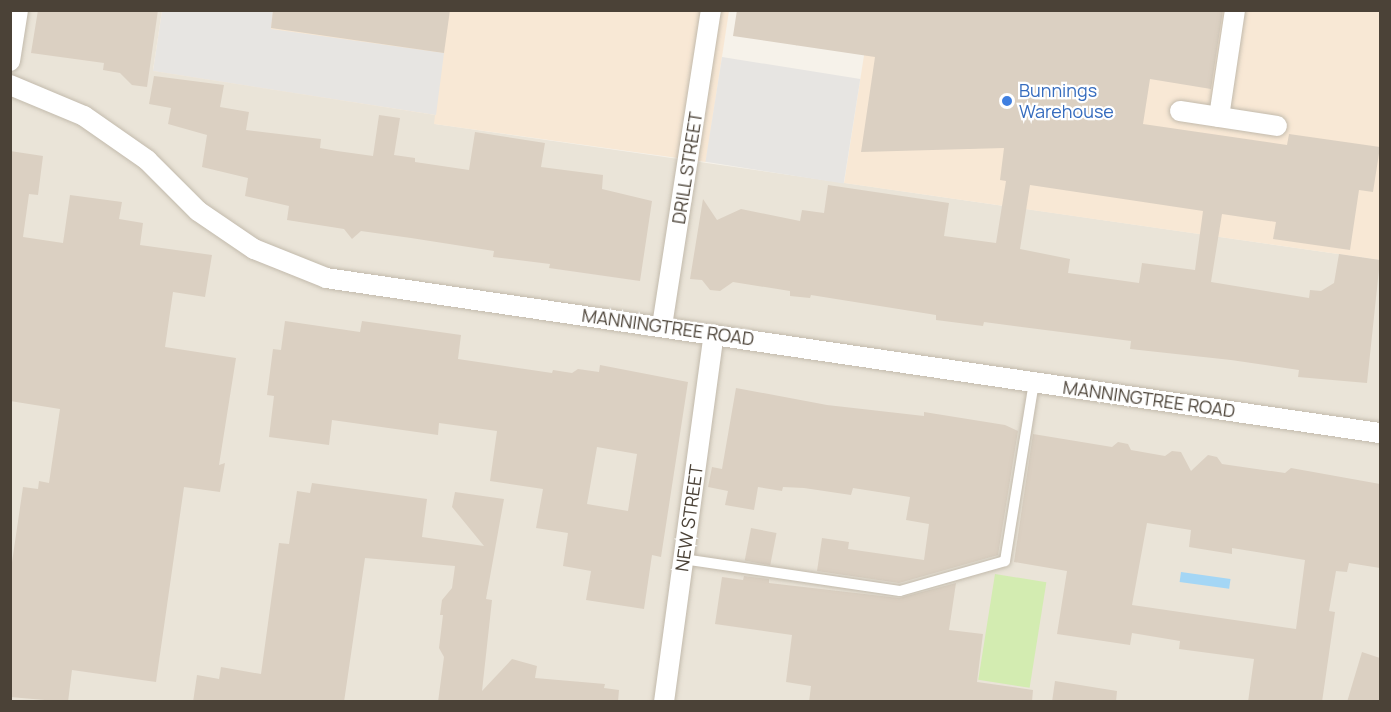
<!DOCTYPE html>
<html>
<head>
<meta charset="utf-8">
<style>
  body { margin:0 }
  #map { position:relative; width:1391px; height:712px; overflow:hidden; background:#f6f2ea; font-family:Manrope,sans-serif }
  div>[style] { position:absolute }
  .residential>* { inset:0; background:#eae4d8 }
  .commercial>* { inset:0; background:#f8e8d5 }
  .green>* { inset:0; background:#d3ecb1; transform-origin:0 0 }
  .parking>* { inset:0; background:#e7e5e2; transform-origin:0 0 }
  .water>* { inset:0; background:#a4d6f5; transform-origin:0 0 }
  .building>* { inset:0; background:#dbd0c2; transform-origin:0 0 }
  .roads { filter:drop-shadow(0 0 2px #c2baac) drop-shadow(0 0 2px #c2baac) }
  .service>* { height:10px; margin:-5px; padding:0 5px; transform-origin:5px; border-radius:5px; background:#fff }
  .minor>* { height:20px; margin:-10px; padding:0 10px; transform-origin:10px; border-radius:10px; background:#fff }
  .dots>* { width:16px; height:16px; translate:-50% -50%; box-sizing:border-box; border:3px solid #fff; border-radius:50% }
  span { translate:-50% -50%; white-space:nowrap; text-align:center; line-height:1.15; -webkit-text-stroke:4.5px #fff; paint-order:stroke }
  .shop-label { font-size:18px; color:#366cbe }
  .left { translate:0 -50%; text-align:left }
  .street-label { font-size:18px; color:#4b4237 }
  .frame { position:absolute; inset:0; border:12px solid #4b4237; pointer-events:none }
</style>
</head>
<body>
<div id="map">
  <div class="residential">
    <i style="clip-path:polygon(10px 11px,162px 11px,153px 70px,436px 115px,435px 124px,1380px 260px,1380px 701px,11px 701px)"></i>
  </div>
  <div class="commercial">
    <i style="clip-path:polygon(162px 11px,729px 11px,706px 162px,434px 124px,435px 115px,153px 71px)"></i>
    <i style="clip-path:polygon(871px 11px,1380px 11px,1380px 260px,844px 183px)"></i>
  </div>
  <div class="green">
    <i style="left:995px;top:574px;width:52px;height:107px;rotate:9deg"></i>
  </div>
  <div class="parking">
    <i style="clip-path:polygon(162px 11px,273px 11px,271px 29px,444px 53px,436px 115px,153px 71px)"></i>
    <i style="left:722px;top:57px;width:140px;height:106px;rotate:9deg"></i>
  </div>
  <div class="water">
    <i style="left:1181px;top:572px;width:50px;height:10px;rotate:8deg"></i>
  </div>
  <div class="building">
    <i style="clip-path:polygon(38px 10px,158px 10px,147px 87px,132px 85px,120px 73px,103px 70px,104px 63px,31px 53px)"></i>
    <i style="clip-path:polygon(273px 10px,450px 10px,444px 53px,271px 28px)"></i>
    <i style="clip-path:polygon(evenodd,737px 10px,1223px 10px,1211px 89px,1150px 79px,1143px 124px,1287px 145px,1289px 134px,1380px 147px,1373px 192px,1359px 190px,1350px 250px,1273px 239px,1276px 222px,1222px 214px,1211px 282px,1309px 298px,1310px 290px,1321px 291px,1334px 283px,1339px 254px,1380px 260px,1367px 383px,1298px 377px,1299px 370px,1231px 360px,1130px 349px,1131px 341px,984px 322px,983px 326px,936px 320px,936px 315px,811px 295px,810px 298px,790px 296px,790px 291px,733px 282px,720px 291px,710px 290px,702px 280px,690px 279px,703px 199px,717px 220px,741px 209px,800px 221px,802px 210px,824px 213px,828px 185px,949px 203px,944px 236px,996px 243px,1006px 181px,1000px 180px,1004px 148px,861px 152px,875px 57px,733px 36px,737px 10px,1030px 185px,1203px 211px,1195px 270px,1142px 263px,1139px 283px,1068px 273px,1070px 259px,1020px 249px,1030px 185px)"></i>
    <i style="clip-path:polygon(154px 76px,224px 85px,220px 107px,249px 112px,246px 130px,321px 139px,320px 148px,337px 151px,373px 156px,379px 115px,400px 118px,394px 155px,415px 158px,415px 162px,469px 170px,475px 132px,545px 143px,541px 167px,603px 175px,602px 189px,652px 201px,640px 281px,549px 268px,550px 264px,493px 257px,494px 251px,411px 238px,361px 231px,352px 239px,344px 229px,287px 220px,289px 206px,245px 196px,248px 178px,202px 167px,207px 135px,168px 124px,171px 108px,149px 104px)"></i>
    <i style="clip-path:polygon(10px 151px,43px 156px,38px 195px,29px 194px,23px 237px,63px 243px,70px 195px,122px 202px,119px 219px,143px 223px,140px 245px,212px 255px,205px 297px,173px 292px,165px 347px,236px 358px,219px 465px,225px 463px,220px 492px,184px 487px,156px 682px,72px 670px,68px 702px,10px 697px,10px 576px,23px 487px,38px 489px,39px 481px,49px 483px,60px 409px,10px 401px)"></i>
    <i style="clip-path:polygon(evenodd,285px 321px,360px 332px,362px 321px,461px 335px,458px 359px,552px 373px,553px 370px,572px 373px,578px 369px,599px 372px,600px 365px,688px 382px,661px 557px,652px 555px,644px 609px,586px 600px,591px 571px,563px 566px,568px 533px,536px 528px,543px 489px,490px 481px,497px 431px,439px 423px,438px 435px,332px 420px,329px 445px,269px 437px,274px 396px,267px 395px,273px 349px,281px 350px,285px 321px,597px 447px,637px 454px,628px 511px,587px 504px,597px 447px)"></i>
    <i style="clip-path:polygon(736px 388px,827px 405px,924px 416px,924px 412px,1005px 425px,1018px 431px,998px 555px,899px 583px,817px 571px,822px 538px,849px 542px,848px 549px,924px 560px,929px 524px,906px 520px,910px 497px,853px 488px,851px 495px,804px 488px,783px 487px,782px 491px,758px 487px,754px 510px,725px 505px,728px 491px,708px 487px,712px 467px,722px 469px)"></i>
    <i style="clip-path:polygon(evenodd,1033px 434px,1112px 447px,1118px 442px,1128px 444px,1131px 450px,1165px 456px,1172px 451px,1181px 452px,1191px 471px,1208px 455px,1217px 457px,1222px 464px,1285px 473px,1291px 468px,1380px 484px,1380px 568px,1349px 563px,1347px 572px,1336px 571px,1329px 611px,1335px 612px,1322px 702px,1248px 702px,1254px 659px,1179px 649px,1180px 641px,1132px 633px,1130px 645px,1057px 634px,1067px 571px,1014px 562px,1033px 434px,1147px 523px,1191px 530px,1189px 547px,1232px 554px,1232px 548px,1305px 560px,1296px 629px,1132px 605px,1147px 523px)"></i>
    <i style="clip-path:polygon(312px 483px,427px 499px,422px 537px,484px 546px,452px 507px,455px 492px,504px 499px,486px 599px,492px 600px,482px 691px,512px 659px,537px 666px,535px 678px,605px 684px,604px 688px,619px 690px,618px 702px,438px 702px,444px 657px,439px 648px,443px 615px,440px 615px,442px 600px,452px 588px,455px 566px,365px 558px,344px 702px,193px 702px,197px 675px,219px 679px,221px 667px,261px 674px,279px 543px,289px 544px,297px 491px,310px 493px)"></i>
    <i style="left:751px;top:528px;width:26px;height:33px;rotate:11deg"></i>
    <i style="clip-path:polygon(744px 576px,769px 579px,769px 583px,899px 598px,956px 583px,949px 630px,983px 634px,977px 682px,1033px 690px,1032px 702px,809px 702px,811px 686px,786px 682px,792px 635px,715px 624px,722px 577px,743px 580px)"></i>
    <i style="clip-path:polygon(1362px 652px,1380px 658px,1380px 702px,1347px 702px)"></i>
    <i style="clip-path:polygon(1055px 681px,1117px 691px,1116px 702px,1052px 702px)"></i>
  </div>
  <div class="roads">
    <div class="service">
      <i style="left:683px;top:559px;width:219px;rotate:8.4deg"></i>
      <i style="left:900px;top:591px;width:109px;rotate:-15.9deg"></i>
      <i style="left:1005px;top:561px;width:181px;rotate:-80.8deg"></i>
    </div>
    <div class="minor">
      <i style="left:10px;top:61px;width:52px;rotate:-81.1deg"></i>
      <i style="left:10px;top:85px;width:80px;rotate:22.7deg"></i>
      <i style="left:84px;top:116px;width:77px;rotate:34.9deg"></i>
      <i style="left:147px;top:160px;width:72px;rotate:45deg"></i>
      <i style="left:198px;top:211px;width:68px;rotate:34.2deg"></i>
      <i style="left:254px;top:249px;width:78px;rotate:21.9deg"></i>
      <i style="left:326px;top:278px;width:1065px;rotate:8.37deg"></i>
      <i style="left:1180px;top:111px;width:98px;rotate:8.8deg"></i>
      <i style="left:1219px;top:117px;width:108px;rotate:-81.5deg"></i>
      <i style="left:662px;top:326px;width:320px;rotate:-81.2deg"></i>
      <i style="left:664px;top:702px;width:371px;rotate:-82.3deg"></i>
    </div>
  </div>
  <div class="dots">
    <i style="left:1007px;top:101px;background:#3f7fe0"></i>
  </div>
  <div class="shop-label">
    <span class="left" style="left:1019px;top:101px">Bunnings<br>Warehouse</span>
  </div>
  <div class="street-label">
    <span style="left:687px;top:168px;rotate:-81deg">DRILL STREET</span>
    <span style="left:668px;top:327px;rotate:8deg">MANNINGTREE ROAD</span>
    <span style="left:1149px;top:399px;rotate:8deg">MANNINGTREE ROAD</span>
    <span style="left:689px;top:518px;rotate:-82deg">NEW STREET</span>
  </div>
  <div class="frame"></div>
</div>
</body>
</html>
